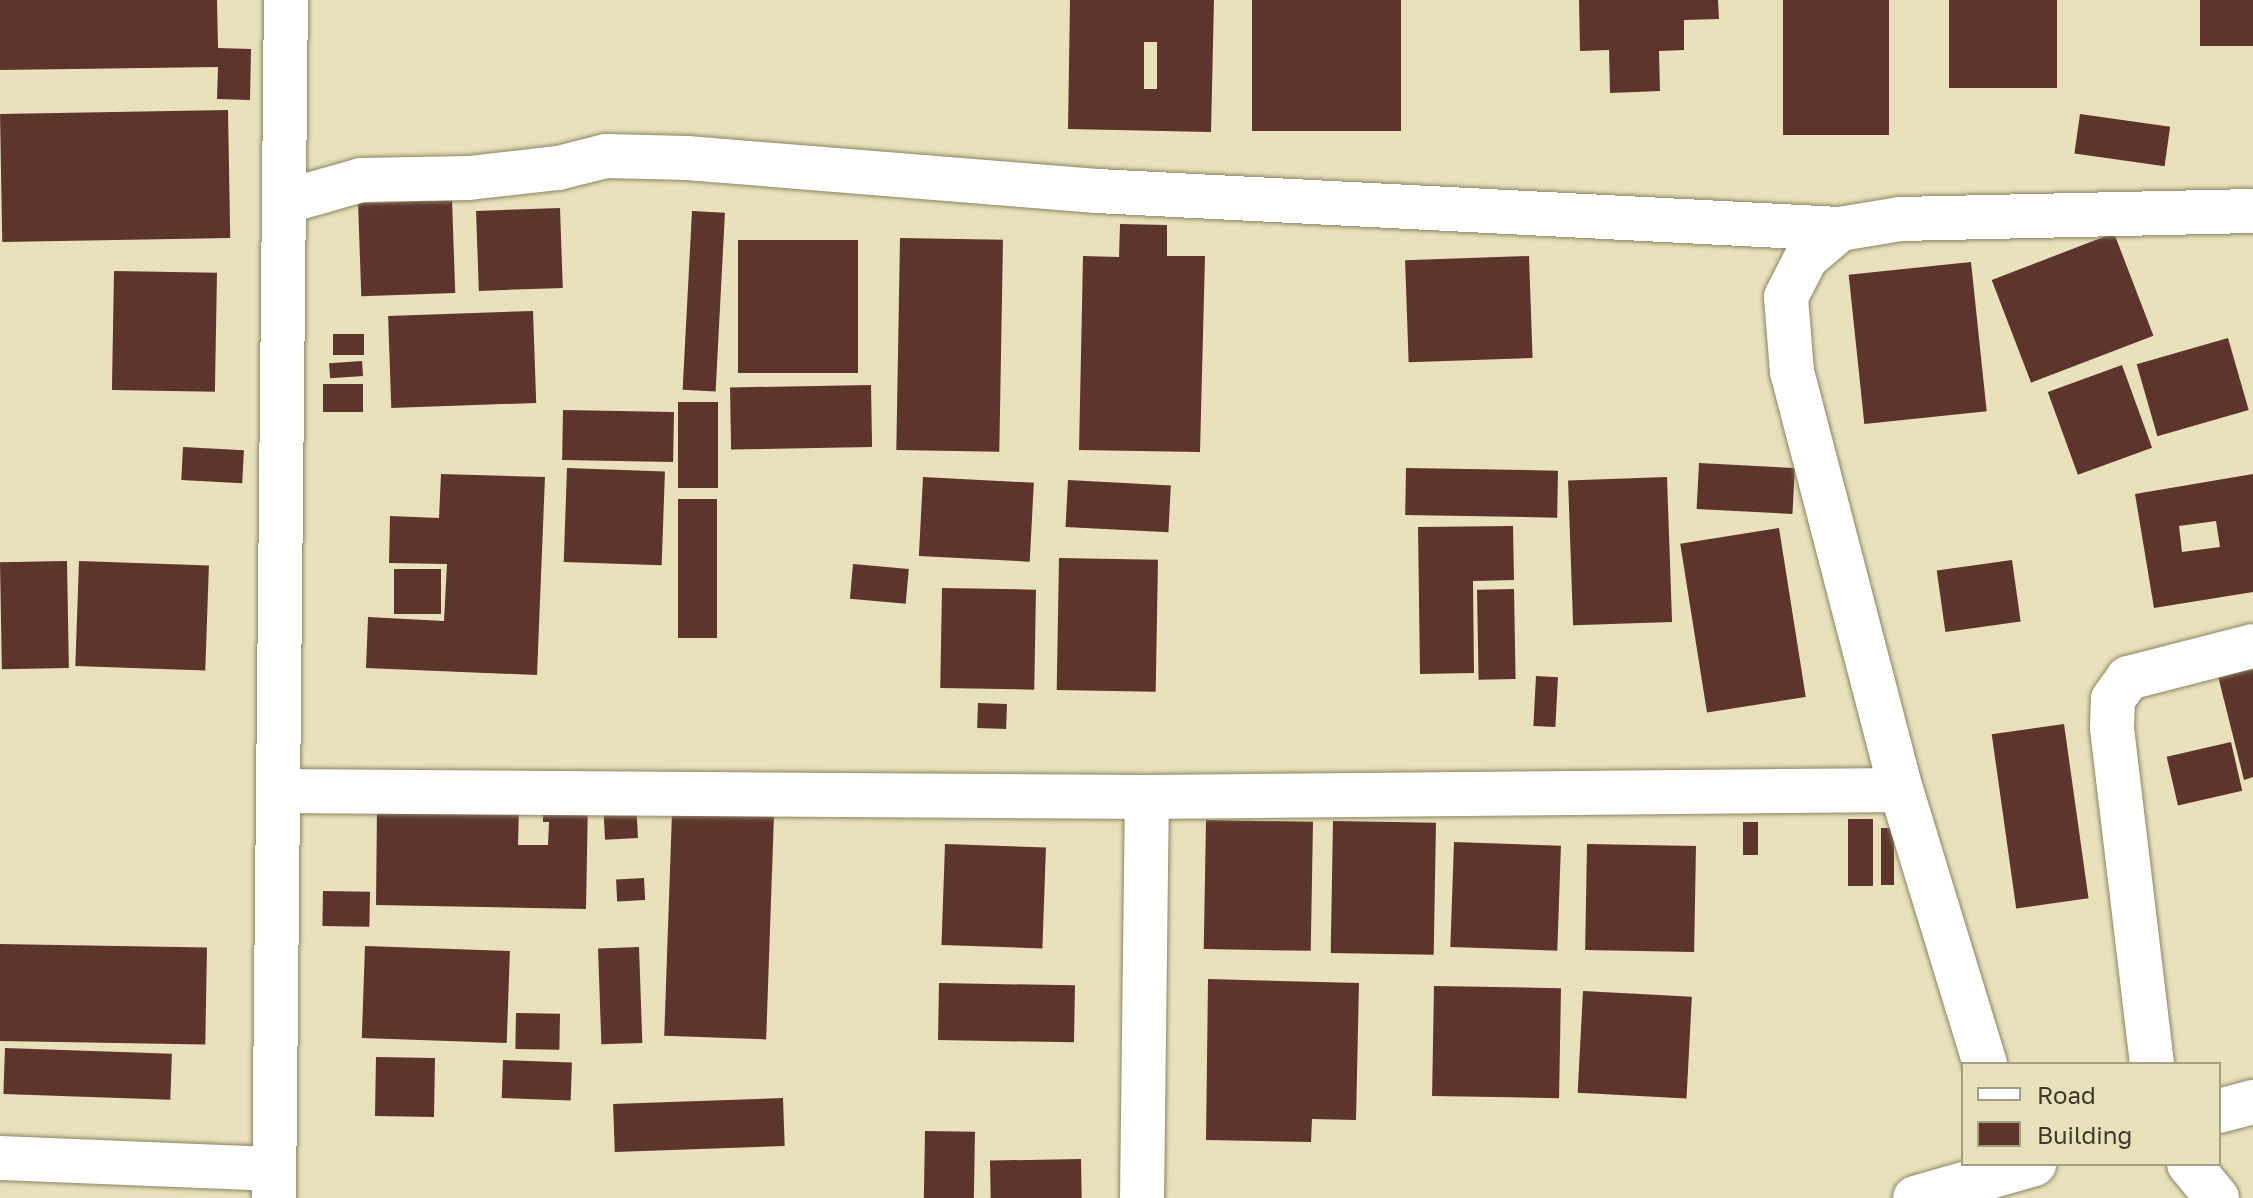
<!DOCTYPE html>
<html>
<head>
<meta charset="utf-8">
<style>
  body { margin:0 }
  #map { position:relative; width:2253px; height:1198px; overflow:hidden; background:#e9e1bc; font-family:"Golos Text",sans-serif }
  div>[style] { position:absolute }
  .building>* { inset:0; background:#5d352d; transform-origin:0 0 }
  .roads { filter:drop-shadow(0 0 2px #8c8462) drop-shadow(0 0 2px #8c8462) }
  .street>* { height:44px; margin:-22px; padding:0 22px; transform-origin:22px; border-radius:22px; background:#fff }
  span { translate:-50% -50%; white-space:nowrap; text-align:center; line-height:1.15; -webkit-text-stroke:8px #e9e1bc; paint-order:stroke }
  .legend { position:absolute; left:1961px; top:1062px; width:260px; height:104px; box-sizing:border-box; background:#e9e1bc; border:2px solid #a49e82; margin:0; padding:10px 14px; list-style:none; font-size:24px; color:#3d3a2b }
  .legend li { display:flex; align-items:center; gap:16px; height:40px }
  .legend b { width:40px; border:2px solid #a49e82 }
</style>
</head>
<body>
<div id="map">
  <div class="building">
    <i style="clip-path:polygon(0 0,217px 0,218px 48px,251px 49px,250px 100px,217px 99px,218px 67px,0 70px)"></i>
    <i style="clip-path:polygon(evenodd,1070px 0,1214px 0,1211px 132px,1068px 129px,1070px 0,1144px 42px,1157px 42px,1157px 89px,1144px 89px,1144px 42px)"></i>
    <i style="left:1252px;top:0;width:149px;height:131px"></i>
    <i style="clip-path:polygon(1579px 0,1718px 0,1719px 19px,1684px 20px,1684px 50px,1659px 51px,1660px 91px,1610px 93px,1609px 50px,1580px 51px)"></i>
    <i style="left:1783px;top:0;width:106px;height:135px"></i>
    <i style="left:1949px;top:0;width:108px;height:88px"></i>
    <i style="left:2200px;top:0;width:53px;height:46px"></i>
    <i style="left:228px;top:110px;width:128px;height:228px;rotate:89deg"></i>
    <i style="left:2080px;top:114px;width:91px;height:40px;rotate:8deg"></i>
    <i style="left:452px;top:200px;width:93px;height:94px;rotate:88deg"></i>
    <i style="left:560px;top:208px;width:80px;height:84px;rotate:88deg"></i>
    <i style="left:692px;top:211px;width:33px;height:179px;rotate:3deg"></i>
    <i style="clip-path:polygon(1120px 224px,1167px 225px,1167px 256px,1205px 256px,1200px 452px,1079px 450px,1083px 256px,1119px 257px)"></i>
    <i style="left:2114px;top:233px;width:110px;height:131px;rotate:69deg"></i>
    <i style="left:900px;top:238px;width:103px;height:212px;rotate:1deg"></i>
    <i style="left:738px;top:240px;width:120px;height:133px"></i>
    <i style="left:1529px;top:256px;width:102px;height:124px;rotate:88deg"></i>
    <i style="left:1971px;top:262px;width:150px;height:123px;rotate:84deg"></i>
    <i style="left:114px;top:271px;width:103px;height:119px;rotate:1deg"></i>
    <i style="left:533px;top:311px;width:92px;height:145px;rotate:88deg"></i>
    <i style="left:364px;top:334px;width:21px;height:31px;rotate:90deg"></i>
    <i style="left:2228px;top:338px;width:75px;height:95px;rotate:74deg"></i>
    <i style="left:362px;top:361px;width:15px;height:33px;rotate:86deg"></i>
    <i style="left:2122px;top:365px;width:88px;height:79px;rotate:70deg"></i>
    <i style="left:323px;top:384px;width:40px;height:28px"></i>
    <i style="left:871px;top:385px;width:62px;height:141px;rotate:89deg"></i>
    <i style="left:678px;top:402px;width:40px;height:86px"></i>
    <i style="left:563px;top:410px;width:111px;height:50px;rotate:1deg"></i>
    <i style="left:183px;top:447px;width:61px;height:33px;rotate:3deg"></i>
    <i style="left:1699px;top:463px;width:96px;height:46px;rotate:3deg"></i>
    <i style="left:567px;top:468px;width:98px;height:94px;rotate:2deg"></i>
    <i style="left:1406px;top:468px;width:152px;height:47px;rotate:1deg"></i>
    <i style="clip-path:polygon(441px 474px,545px 477px,537px 675px,366px 668px,368px 617px,444px 621px,447px 564px,389px 563px,390px 516px,439px 518px)"></i>
    <i style="clip-path:polygon(evenodd,2253px 474px,2253px 592px,2154px 608px,2135px 494px,2253px 474px,2216px 521px,2220px 547px,2182px 552px,2179px 526px,2216px 521px)"></i>
    <i style="left:923px;top:477px;width:111px;height:79px;rotate:3deg"></i>
    <i style="left:1667px;top:477px;width:145px;height:99px;rotate:88deg"></i>
    <i style="left:1068px;top:480px;width:103px;height:47px;rotate:3deg"></i>
    <i style="left:678px;top:499px;width:39px;height:139px"></i>
    <i style="clip-path:polygon(1513px 526px,1514px 580px,1473px 581px,1474px 673px,1420px 674px,1418px 527px)"></i>
    <i style="left:1779px;top:528px;width:171px;height:100px;rotate:81deg"></i>
    <i style="left:1059px;top:558px;width:99px;height:132px;rotate:1deg"></i>
    <i style="left:2012px;top:560px;width:62px;height:76px;rotate:82deg"></i>
    <i style="left:67px;top:561px;width:107px;height:67px;rotate:89deg"></i>
    <i style="left:79px;top:561px;width:130px;height:105px;rotate:2deg"></i>
    <i style="left:853px;top:564px;width:56px;height:35px;rotate:5deg"></i>
    <i style="left:394px;top:569px;width:47px;height:45px"></i>
    <i style="left:942px;top:588px;width:94px;height:100px;rotate:1deg"></i>
    <i style="left:1514px;top:589px;width:90px;height:37px;rotate:89deg"></i>
    <i style="clip-path:polygon(2253px 667px,2253px 777px,2244px 780px,2218px 676px)"></i>
    <i style="left:1536px;top:676px;width:22px;height:50px;rotate:3deg"></i>
    <i style="left:978px;top:703px;width:29px;height:25px;rotate:2deg"></i>
    <i style="left:2064px;top:724px;width:176px;height:73px;rotate:82deg"></i>
    <i style="left:2231px;top:742px;width:50px;height:66px;rotate:77deg"></i>
    <i style="clip-path:polygon(543px 798px,588px 799px,586px 909px,376px 905px,377px 805px,519px 807px,518px 845px,548px 845px,549px 822px,543px 822px)"></i>
    <i style="left:636px;top:800px;width:38px;height:33px;rotate:87deg"></i>
    <i style="left:672px;top:813px;width:102px;height:223px;rotate:2deg"></i>
    <i style="left:1848px;top:819px;width:25px;height:67px"></i>
    <i style="left:1206px;top:820px;width:107px;height:129px;rotate:1deg"></i>
    <i style="left:1333px;top:821px;width:103px;height:132px;rotate:1deg"></i>
    <i style="left:1743px;top:822px;width:15px;height:33px"></i>
    <i style="left:1894px;top:828px;width:57px;height:13px;rotate:90deg"></i>
    <i style="left:1454px;top:842px;width:107px;height:105px;rotate:2deg"></i>
    <i style="left:945px;top:844px;width:101px;height:101px;rotate:2deg"></i>
    <i style="left:1587px;top:844px;width:109px;height:106px;rotate:1deg"></i>
    <i style="left:644px;top:878px;width:22px;height:28px;rotate:87deg"></i>
    <i style="left:323px;top:891px;width:47px;height:35px;rotate:1deg"></i>
    <i style="left:0;top:944px;width:207px;height:97px;rotate:1deg"></i>
    <i style="left:365px;top:946px;width:145px;height:92px;rotate:2deg"></i>
    <i style="left:639px;top:947px;width:96px;height:41px;rotate:88deg"></i>
    <i style="clip-path:polygon(1208px 979px,1359px 983px,1356px 1120px,1312px 1119px,1311px 1142px,1206px 1140px)"></i>
    <i style="left:939px;top:983px;width:136px;height:57px;rotate:1deg"></i>
    <i style="left:1434px;top:986px;width:127px;height:110px;rotate:1deg"></i>
    <i style="left:1583px;top:991px;width:109px;height:102px;rotate:3deg"></i>
    <i style="left:516px;top:1013px;width:44px;height:36px;rotate:1deg"></i>
    <i style="left:5px;top:1048px;width:167px;height:46px;rotate:2deg"></i>
    <i style="left:376px;top:1057px;width:59px;height:59px;rotate:1deg"></i>
    <i style="left:503px;top:1060px;width:69px;height:38px;rotate:2deg"></i>
    <i style="left:783px;top:1098px;width:48px;height:170px;rotate:88deg"></i>
    <i style="left:925px;top:1131px;width:50px;height:67px;rotate:1deg"></i>
    <i style="left:1081px;top:1159px;width:39px;height:91px;rotate:89deg"></i>
  </div>
  <div class="roads">
    <div class="street">
      <i style="left:284px;top:202px;width:80px;rotate:-15.9deg"></i>
      <i style="left:361px;top:180px;width:108px;rotate:-1.1deg"></i>
      <i style="left:469px;top:178px;width:90px;rotate:-6.4deg"></i>
      <i style="left:558px;top:168px;width:49px;rotate:-14deg"></i>
      <i style="left:606px;top:156px;width:81px;rotate:1.4deg"></i>
      <i style="left:687px;top:158px;width:411px;rotate:4.6deg"></i>
      <i style="left:1097px;top:191px;width:744px;rotate:2.93deg"></i>
      <i style="left:278px;top:791px;width:869px;rotate:0.4deg"></i>
      <i style="left:1147px;top:797px;width:754px;rotate:-0.53deg"></i>
      <i style="left:1985px;top:1064px;width:287px;rotate:-107deg"></i>
      <i style="left:1901px;top:790px;width:432px;rotate:-104.6deg"></i>
      <i style="left:1792px;top:372px;width:75px;rotate:-94.6deg"></i>
      <i style="left:1786px;top:297px;width:44px;rotate:-62.9deg"></i>
      <i style="left:1806px;top:258px;width:45px;rotate:-40.5deg"></i>
      <i style="left:1840px;top:229px;width:61px;rotate:-9.5deg"></i>
      <i style="left:1900px;top:219px;width:353px;rotate:-1.3deg"></i>
      <i style="left:2152px;top:1064px;width:339px;rotate:-96.8deg"></i>
      <i style="left:2112px;top:727px;width:28px;rotate:-88deg"></i>
      <i style="left:2113px;top:699px;width:26px;rotate:-54deg"></i>
      <i style="left:2128px;top:678px;width:129px;rotate:-14.4deg"></i>
      <i style="left:2219px;top:1111px;width:35px;rotate:-15deg"></i>
      <i style="left:0;top:1158px;width:274px;rotate:2.3deg"></i>
      <i style="left:2189px;top:1164px;width:44px;rotate:50.5deg"></i>
      <i style="left:274px;top:1198px;width:1198px;rotate:-89.43deg"></i>
      <i style="left:1142px;top:1198px;width:401px;rotate:-89.3deg"></i>
      <i style="left:1915px;top:1198px;width:124px;rotate:-15.9deg"></i>
    </div>
  </div>
  <ul class="legend">
  <li><b style="height:10px;background:#fff"></b>Road</li>
  <li><b style="height:22px;background:#5d352d"></b>Building</li>
  </ul>
</div>
</body>
</html>
